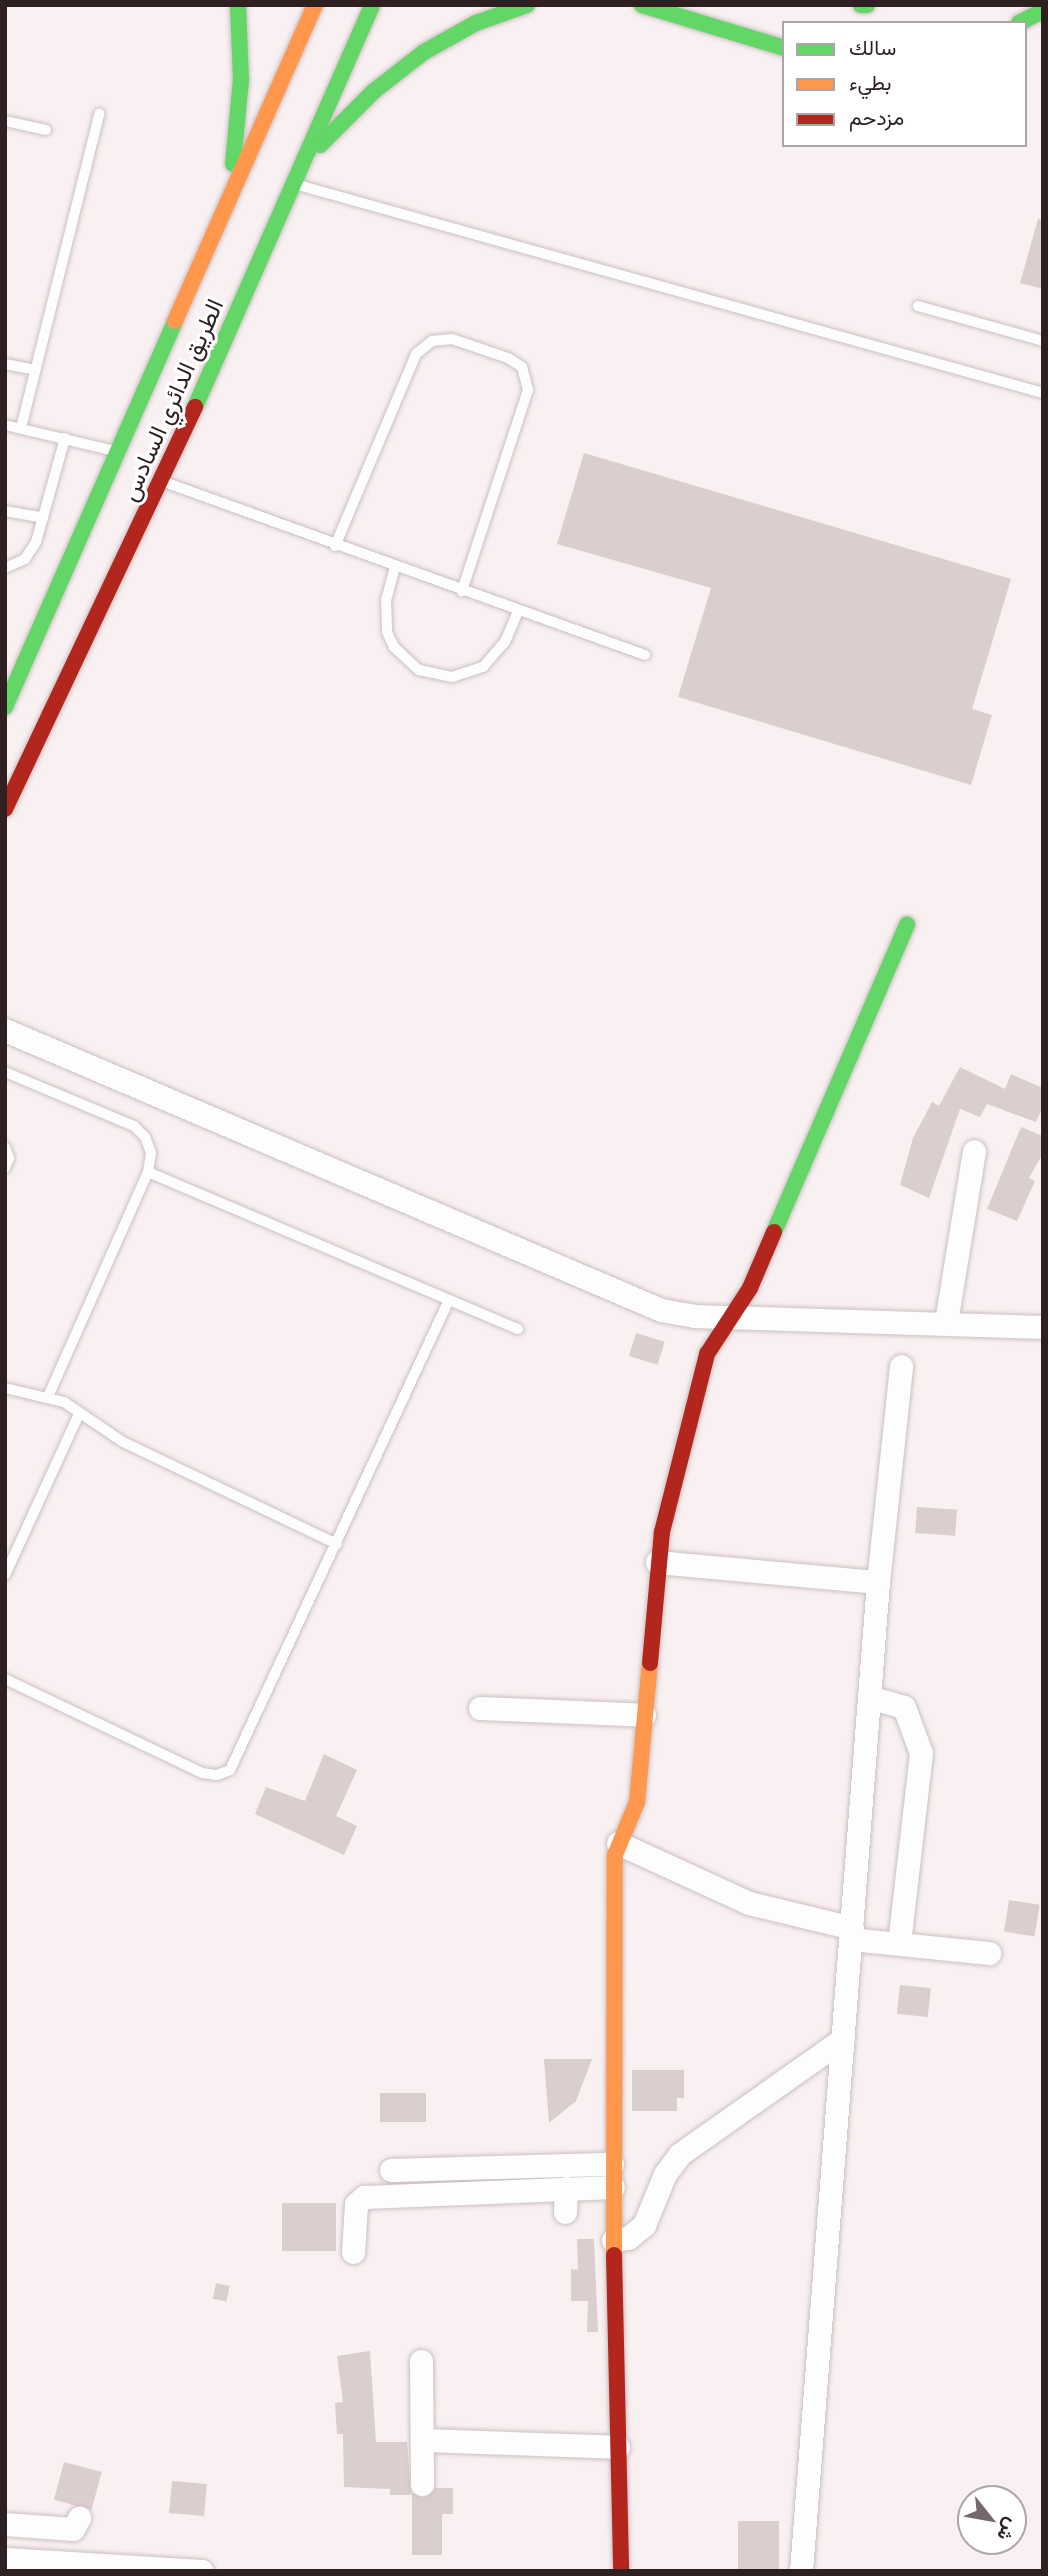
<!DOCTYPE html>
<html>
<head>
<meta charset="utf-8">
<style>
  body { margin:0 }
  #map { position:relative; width:1048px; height:2576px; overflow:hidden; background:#f9f0f1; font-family:Ubuntu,Vazirmatn,sans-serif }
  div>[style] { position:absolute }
  .building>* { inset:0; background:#dacecf; transform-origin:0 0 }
  .roads { filter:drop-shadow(0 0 2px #cbc0c1) drop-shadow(0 0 2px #cbc0c1) }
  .lane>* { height:10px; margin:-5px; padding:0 5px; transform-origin:5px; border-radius:5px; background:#fefdfd }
  .street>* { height:23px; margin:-11.5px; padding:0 11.5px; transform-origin:11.5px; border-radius:11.5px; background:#fefdfd }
  .fast>* { height:16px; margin:-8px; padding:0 8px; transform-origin:8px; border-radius:8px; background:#63d668 }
  .slow>* { height:16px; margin:-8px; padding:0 8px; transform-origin:8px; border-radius:8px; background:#ff974d }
  .jam>* { height:16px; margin:-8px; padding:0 8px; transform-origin:8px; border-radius:8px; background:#b3261e }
  span { translate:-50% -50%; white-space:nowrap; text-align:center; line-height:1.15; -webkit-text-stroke:6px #fff; paint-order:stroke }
  .street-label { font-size:24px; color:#2e1f21 }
  .frame { position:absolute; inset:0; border:7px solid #2e1f21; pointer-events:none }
  .legend { position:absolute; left:782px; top:21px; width:245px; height:126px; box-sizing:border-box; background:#fff; border:2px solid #aba5a6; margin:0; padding:9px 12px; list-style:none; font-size:21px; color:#2e1f21 }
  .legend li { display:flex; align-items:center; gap:14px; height:35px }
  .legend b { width:35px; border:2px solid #aba5a6 }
  .north { position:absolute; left:957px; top:2485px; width:70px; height:70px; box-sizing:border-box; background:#fff; border:2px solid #aba5a6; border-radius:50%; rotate:121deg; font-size:19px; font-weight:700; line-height:28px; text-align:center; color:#2e1f21 }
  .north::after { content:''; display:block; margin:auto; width:24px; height:32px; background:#75686a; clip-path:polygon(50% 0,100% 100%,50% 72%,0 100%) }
</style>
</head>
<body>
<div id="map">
  <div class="building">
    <i style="clip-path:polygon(1038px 219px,1043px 220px,1043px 289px,1020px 283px)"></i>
    <i style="clip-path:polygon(584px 453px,1011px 579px,972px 709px,992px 715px,971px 785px,678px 697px,711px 588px,557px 544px)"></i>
    <i style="clip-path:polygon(960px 1067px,1005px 1089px,1011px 1074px,1043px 1088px,1043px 1107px,1036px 1122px,987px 1104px,980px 1117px,960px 1109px,929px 1198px,900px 1185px,913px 1138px,932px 1102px,939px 1106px)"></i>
    <i style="clip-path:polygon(1021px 1127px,1043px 1136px,1043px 1153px,1029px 1178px,1035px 1181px,1017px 1221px,987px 1209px)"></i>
    <i style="left:636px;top:1333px;width:30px;height:24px;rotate:17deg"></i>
    <i style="left:917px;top:1507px;width:40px;height:26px;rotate:4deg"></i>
    <i style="clip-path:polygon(324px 1754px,357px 1770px,336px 1816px,357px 1826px,344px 1855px,255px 1814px,266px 1787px,305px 1801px)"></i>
    <i style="left:1009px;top:1900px;width:31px;height:32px;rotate:9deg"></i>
    <i style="left:900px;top:1985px;width:31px;height:29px;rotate:6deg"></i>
    <i style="clip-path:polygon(544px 2059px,592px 2059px,576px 2101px,549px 2123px)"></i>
    <i style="clip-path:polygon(632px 2070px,684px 2070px,684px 2098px,677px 2098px,677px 2111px,632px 2111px)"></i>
    <i style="left:426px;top:2093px;width:29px;height:46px;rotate:90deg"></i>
    <i style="left:336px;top:2203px;width:48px;height:54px;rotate:90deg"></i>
    <i style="clip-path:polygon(577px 2239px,594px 2239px,598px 2332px,587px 2332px,588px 2301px,571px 2301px,571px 2269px,578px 2270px)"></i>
    <i style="left:216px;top:2283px;width:14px;height:16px;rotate:12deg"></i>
    <i style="clip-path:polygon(370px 2351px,376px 2442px,407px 2442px,411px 2495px,390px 2495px,390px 2489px,344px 2487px,343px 2434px,337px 2434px,335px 2403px,343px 2402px,337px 2356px)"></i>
    <i style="left:64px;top:2462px;width:39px;height:39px;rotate:15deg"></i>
    <i style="left:172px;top:2481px;width:35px;height:32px;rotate:5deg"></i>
    <i style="clip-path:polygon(435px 2488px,453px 2488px,453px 2514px,442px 2514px,442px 2555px,412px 2555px,412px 2493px,423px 2498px)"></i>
    <i style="left:738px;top:2521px;width:41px;height:48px"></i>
  </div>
  <div class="roads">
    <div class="lane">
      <i style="left:5px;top:121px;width:42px;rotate:12.4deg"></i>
      <i style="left:298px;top:185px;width:773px;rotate:15.6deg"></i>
      <i style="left:918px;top:306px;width:130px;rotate:15.6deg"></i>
      <i style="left:5px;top:364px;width:31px;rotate:11deg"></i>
      <i style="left:5px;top:425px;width:109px;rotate:13.3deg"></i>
      <i style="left:21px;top:428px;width:324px;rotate:-76deg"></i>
      <i style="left:167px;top:483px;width:508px;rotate:19.79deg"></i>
      <i style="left:5px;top:511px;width:39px;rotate:10deg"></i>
      <i style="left:335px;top:546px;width:208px;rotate:-67.1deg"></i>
      <i style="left:416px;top:354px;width:21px;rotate:-39deg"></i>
      <i style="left:432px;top:341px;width:20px;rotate:-6deg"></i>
      <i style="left:452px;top:339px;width:59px;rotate:18.7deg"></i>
      <i style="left:508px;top:358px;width:17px;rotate:33deg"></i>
      <i style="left:522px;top:367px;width:24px;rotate:75deg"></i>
      <i style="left:528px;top:390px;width:212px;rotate:108.2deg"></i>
      <i style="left:395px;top:567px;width:34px;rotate:105deg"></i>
      <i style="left:386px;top:600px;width:32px;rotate:88deg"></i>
      <i style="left:387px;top:632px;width:17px;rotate:65deg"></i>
      <i style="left:394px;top:647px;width:34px;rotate:43deg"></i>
      <i style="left:419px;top:670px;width:34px;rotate:12deg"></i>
      <i style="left:452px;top:677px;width:33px;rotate:-18deg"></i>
      <i style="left:483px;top:667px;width:33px;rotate:-49deg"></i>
      <i style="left:505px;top:642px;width:34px;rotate:-67deg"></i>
      <i style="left:5px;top:568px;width:22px;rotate:-24deg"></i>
      <i style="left:25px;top:559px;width:20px;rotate:-57deg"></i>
      <i style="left:36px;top:542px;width:108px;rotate:-74.4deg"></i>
      <i style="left:5px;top:1072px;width:140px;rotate:22.7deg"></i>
      <i style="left:134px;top:1126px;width:16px;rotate:45deg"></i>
      <i style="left:145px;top:1137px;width:17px;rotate:69deg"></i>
      <i style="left:151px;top:1153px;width:19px;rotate:99deg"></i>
      <i style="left:148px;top:1172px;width:246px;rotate:114deg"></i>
      <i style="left:5px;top:1147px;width:12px;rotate:70deg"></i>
      <i style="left:9px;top:1158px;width:11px;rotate:112deg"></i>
      <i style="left:148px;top:1172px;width:402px;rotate:23deg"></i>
      <i style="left:5px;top:1388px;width:61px;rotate:13.3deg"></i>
      <i style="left:64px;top:1402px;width:71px;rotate:34.1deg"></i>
      <i style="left:123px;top:1442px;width:237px;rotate:25.5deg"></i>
      <i style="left:5px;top:1575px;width:177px;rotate:-65.3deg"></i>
      <i style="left:5px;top:1679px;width:218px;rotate:25.5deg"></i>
      <i style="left:202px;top:1773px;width:15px;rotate:8deg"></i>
      <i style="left:217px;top:1775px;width:14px;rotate:-21deg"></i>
      <i style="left:230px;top:1770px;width:519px;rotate:-65.02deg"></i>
    </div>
    <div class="street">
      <i style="left:5px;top:1030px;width:713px;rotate:23.11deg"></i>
      <i style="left:661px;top:1310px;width:34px;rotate:10deg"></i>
      <i style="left:694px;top:1316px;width:349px;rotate:1.8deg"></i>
      <i style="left:946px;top:1322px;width:173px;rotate:-80.7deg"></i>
      <i style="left:657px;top:1562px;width:222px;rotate:5.2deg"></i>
      <i style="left:869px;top:1697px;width:36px;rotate:16deg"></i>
      <i style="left:904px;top:1707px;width:49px;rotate:69.7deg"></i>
      <i style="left:921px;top:1753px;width:191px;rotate:96.6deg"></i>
      <i style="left:480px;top:1708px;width:164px;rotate:2.4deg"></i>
      <i style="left:618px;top:1843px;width:144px;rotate:24.6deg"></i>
      <i style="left:749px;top:1903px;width:106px;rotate:13.6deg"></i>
      <i style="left:851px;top:1939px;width:139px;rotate:5.8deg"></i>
      <i style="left:391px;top:2170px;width:221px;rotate:-1.6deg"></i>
      <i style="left:565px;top:2212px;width:24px;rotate:-88deg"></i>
      <i style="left:613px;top:2240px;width:15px;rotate:-8deg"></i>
      <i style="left:628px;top:2238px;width:21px;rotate:-39deg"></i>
      <i style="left:644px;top:2225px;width:55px;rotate:-67.6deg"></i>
      <i style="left:665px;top:2174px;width:25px;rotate:-53deg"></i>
      <i style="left:680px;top:2154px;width:199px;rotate:-35.2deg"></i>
      <i style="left:353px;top:2252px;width:48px;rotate:-86.4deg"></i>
      <i style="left:356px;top:2204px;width:11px;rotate:-41deg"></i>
      <i style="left:364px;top:2197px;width:249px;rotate:-2.3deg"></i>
      <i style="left:421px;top:2361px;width:123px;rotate:89.5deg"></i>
      <i style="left:422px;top:2440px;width:196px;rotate:2deg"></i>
      <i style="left:5px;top:2524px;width:68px;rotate:4.2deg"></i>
      <i style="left:73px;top:2529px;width:13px;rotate:-61deg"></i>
      <i style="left:5px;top:2559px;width:197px;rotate:3.5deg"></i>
      <i style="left:801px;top:2571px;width:992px;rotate:-85.55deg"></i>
      <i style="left:878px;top:1582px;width:217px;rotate:-83.9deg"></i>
    </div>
    <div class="fast">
      <i style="left:642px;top:5px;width:148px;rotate:16.8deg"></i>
      <i style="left:861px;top:5px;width:6px"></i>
      <i style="left:1019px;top:23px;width:27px;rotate:-27deg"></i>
      <i style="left:320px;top:145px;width:76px;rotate:-45deg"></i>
      <i style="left:374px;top:91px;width:63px;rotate:-38deg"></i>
      <i style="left:424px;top:52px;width:60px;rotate:-29.1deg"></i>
      <i style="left:476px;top:23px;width:54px;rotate:-19.4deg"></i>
      <i style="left:233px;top:164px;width:84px;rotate:-84.6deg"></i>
      <i style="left:241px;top:80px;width:75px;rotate:-92.3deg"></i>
      <i style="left:195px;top:407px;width:439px;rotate:-66.2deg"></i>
      <i style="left:5px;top:707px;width:422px;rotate:-66.2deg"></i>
      <i style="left:774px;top:1232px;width:335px;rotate:-66.6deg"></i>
    </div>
    <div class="slow">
      <i style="left:175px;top:321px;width:346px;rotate:-66.1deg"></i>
      <i style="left:614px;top:2255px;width:400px;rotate:-89.9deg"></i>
      <i style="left:615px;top:1855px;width:57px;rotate:-67.5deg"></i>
      <i style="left:637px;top:1802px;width:140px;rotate:-84.7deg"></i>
    </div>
    <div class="jam">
      <i style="left:5px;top:809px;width:445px;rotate:-64.7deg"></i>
      <i style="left:650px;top:1663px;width:132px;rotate:-84.8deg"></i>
      <i style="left:662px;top:1532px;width:184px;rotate:-75.8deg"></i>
      <i style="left:707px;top:1354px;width:79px;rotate:-56.9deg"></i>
      <i style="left:750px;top:1288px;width:61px;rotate:-66.8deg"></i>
      <i style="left:614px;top:2255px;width:316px;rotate:88.7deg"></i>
    </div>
  </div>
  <div class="street-label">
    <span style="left:172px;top:400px;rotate:-66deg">الطريق الدائري السادس</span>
  </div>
  <div class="frame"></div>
  <ul class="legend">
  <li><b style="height:9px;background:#63d668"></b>سالك</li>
  <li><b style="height:9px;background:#ff974d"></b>بطيء</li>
  <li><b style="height:9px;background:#b3261e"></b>مزدحم</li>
  </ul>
  <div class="north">ش</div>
</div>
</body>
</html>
